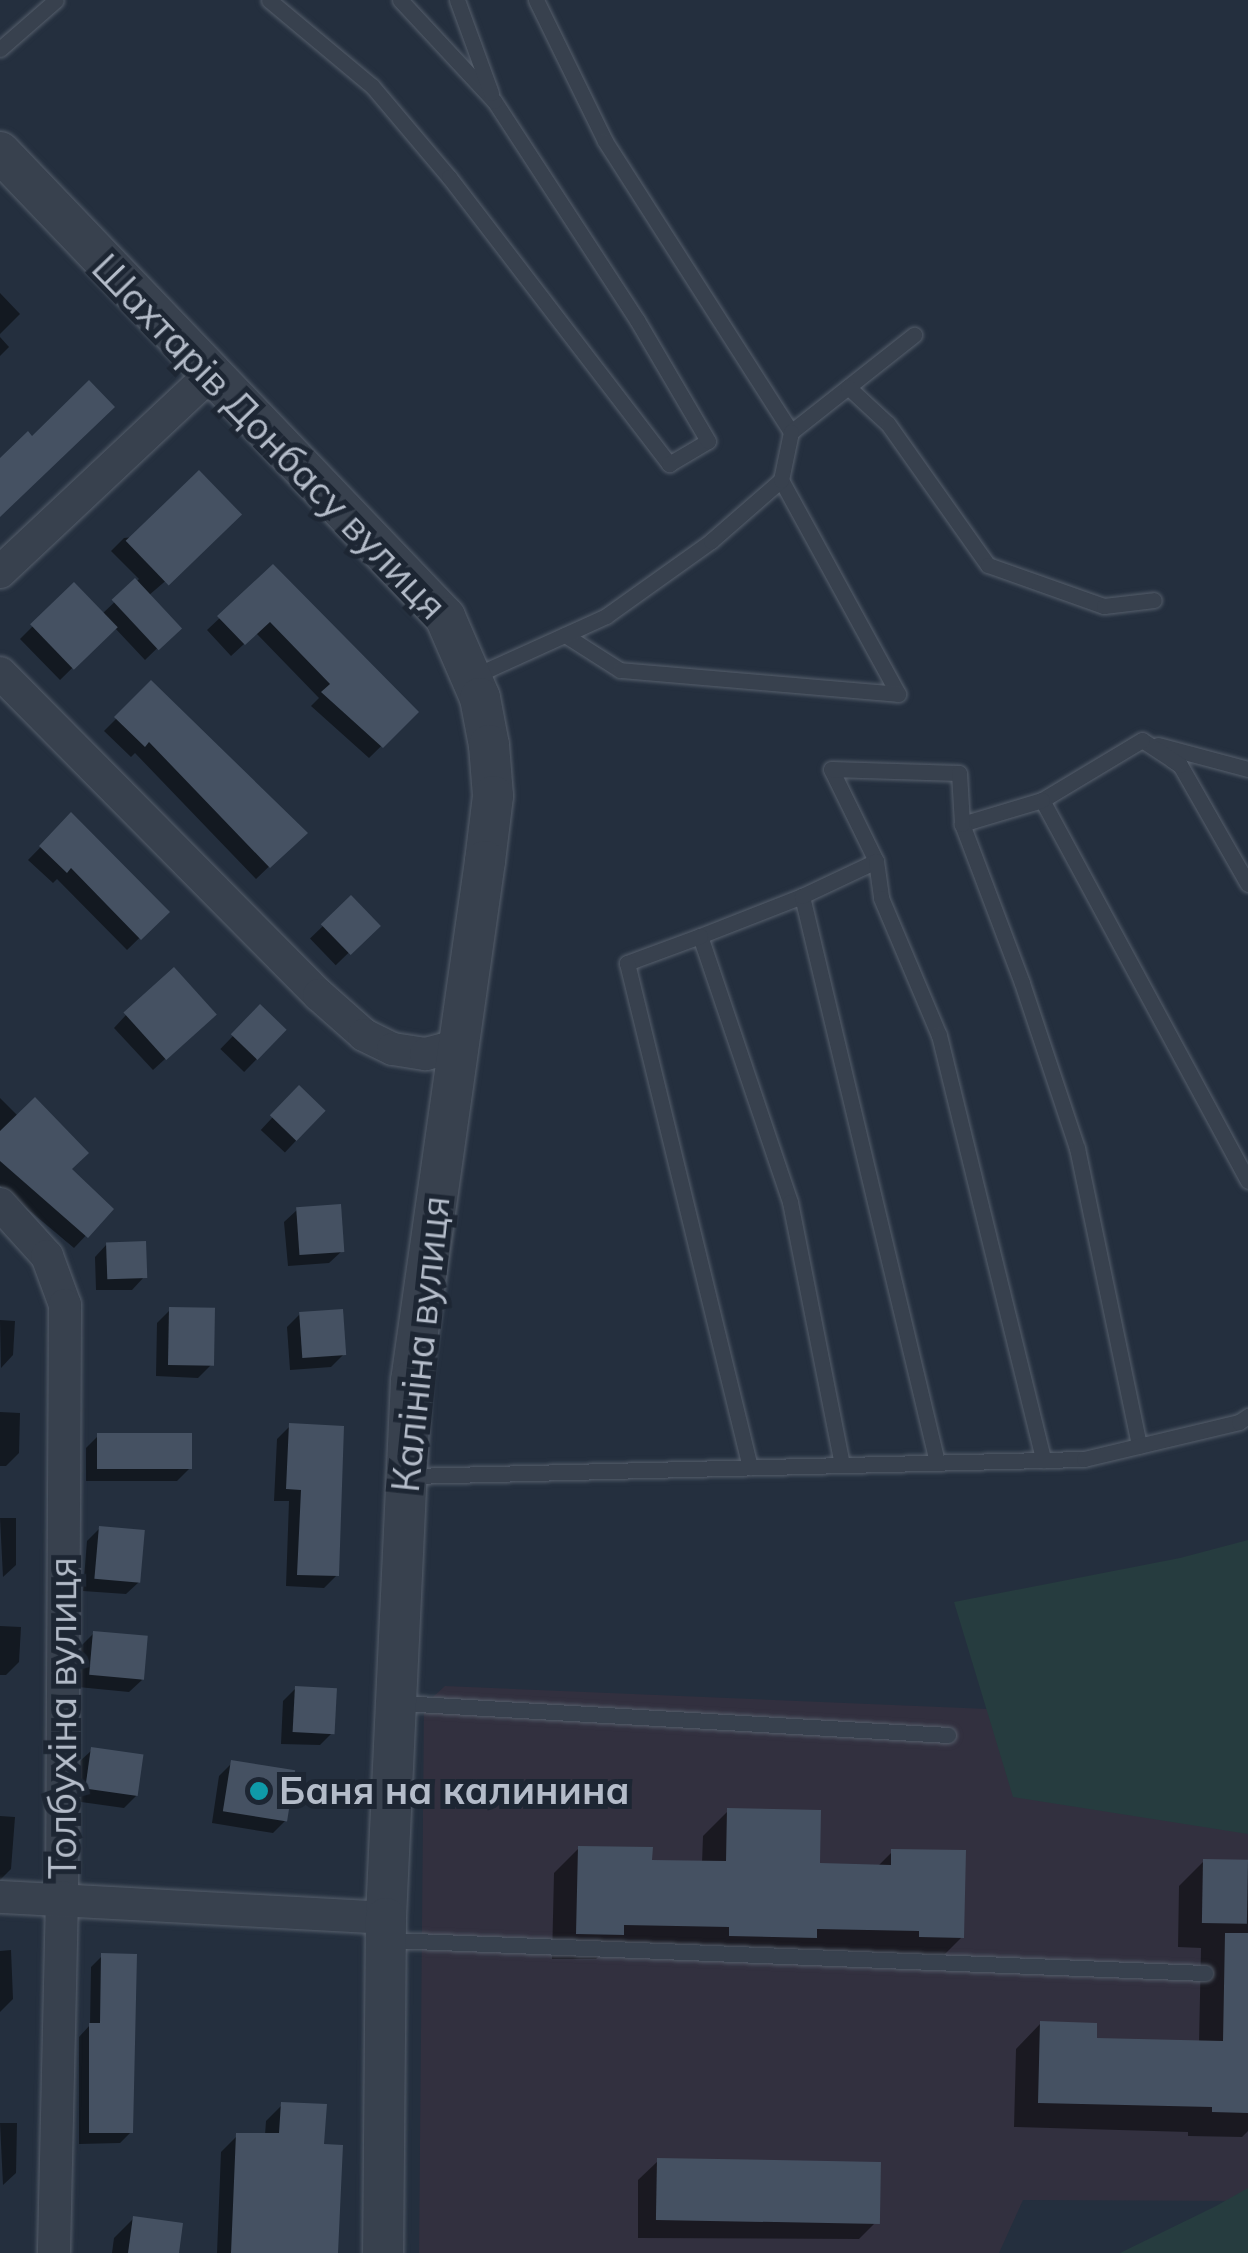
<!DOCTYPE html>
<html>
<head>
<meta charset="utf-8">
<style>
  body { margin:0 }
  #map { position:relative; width:1248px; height:2253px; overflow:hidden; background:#242f3e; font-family:Mulish,sans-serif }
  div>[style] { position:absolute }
  .medical>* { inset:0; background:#32303f }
  .green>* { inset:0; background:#263c3f }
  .shadow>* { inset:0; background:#0007; transform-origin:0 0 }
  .building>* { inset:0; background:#455162; transform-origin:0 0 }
  .roads { filter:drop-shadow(0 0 2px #565f6c) drop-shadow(0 0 2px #565f6c) }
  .service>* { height:15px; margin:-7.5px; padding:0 7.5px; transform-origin:7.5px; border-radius:7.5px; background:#38414e }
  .minor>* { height:32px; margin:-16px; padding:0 16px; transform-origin:16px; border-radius:16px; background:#38414e }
  .tertiary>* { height:40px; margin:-20px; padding:0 20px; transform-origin:20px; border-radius:20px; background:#38414e }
  .dots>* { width:28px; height:28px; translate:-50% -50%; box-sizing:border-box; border:5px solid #1d2633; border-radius:50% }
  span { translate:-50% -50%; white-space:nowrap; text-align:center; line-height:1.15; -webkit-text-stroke:10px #1d2633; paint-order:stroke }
  .street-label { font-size:38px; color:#b4bcc9 }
  .poi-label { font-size:38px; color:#b4bcc9; font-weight:700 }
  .left { translate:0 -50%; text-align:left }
</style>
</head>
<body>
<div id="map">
  <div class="medical">
    <i style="clip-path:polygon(445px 1686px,1248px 1720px,1248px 2201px,1023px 2200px,999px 2253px,419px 2253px,424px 1705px)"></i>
  </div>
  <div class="green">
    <i style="clip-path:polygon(1248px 1540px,1248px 1834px,1013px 1797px,954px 1602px,1180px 1558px)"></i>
    <i style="clip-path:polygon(1248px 2188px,1248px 2253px,1120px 2253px,1216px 2206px)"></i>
  </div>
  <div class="shadow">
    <i style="clip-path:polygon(0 293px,20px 314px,0 334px)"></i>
    <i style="clip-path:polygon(0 337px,9px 347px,0 356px)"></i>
    <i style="clip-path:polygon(227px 528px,148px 596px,178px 628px,145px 660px,114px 627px,60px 680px,20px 639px,74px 585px,102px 614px,139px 579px,111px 551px,124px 538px)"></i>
    <i style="clip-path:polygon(273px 568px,416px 712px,369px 758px,311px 706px,319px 698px,256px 633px,231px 656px,207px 630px)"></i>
    <i style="clip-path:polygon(151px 684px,304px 833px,256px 879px,135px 753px,131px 757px,104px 731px)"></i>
    <i style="clip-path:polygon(71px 816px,166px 912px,127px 950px,57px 879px,53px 883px,28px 860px)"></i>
    <i style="left:351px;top:899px;width:37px;height:57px;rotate:46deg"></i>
    <i style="left:260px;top:1008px;width:33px;height:57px;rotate:44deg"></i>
    <i style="clip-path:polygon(126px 1015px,201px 1026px,153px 1070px,114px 1028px)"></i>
    <i style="left:299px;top:1089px;width:33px;height:56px;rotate:43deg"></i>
    <i style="clip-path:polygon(0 1098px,111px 1209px,74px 1248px,0 1186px)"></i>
    <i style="clip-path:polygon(297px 1210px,342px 1251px,329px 1263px,288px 1266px,284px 1222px)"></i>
    <i style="clip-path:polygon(107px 1244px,144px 1277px,132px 1290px,96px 1290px,95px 1257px)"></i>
    <i style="clip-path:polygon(170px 1310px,211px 1365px,198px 1378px,156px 1376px,157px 1323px)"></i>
    <i style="clip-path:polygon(300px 1314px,344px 1354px,331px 1367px,290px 1370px,287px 1327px)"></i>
    <i style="clip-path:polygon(0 1320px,15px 1321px,13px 1355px,1px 1368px)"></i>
    <i style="clip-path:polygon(0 1412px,20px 1413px,19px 1453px,6px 1466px,0 1466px)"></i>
    <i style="clip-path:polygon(290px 1426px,337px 1575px,324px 1588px,286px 1586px,289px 1501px,274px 1501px,277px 1439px)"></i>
    <i style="clip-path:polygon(98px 1436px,189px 1469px,177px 1481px,86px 1481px,86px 1448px)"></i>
    <i style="clip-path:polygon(0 1518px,16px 1518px,16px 1565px,3px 1577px)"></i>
    <i style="clip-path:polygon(100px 1528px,139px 1582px,126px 1594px,83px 1591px,87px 1541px)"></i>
    <i style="clip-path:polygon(0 1626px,21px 1627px,19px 1662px,6px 1675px,0 1675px)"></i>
    <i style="clip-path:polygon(94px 1633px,142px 1680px,129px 1692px,78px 1687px,81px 1646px)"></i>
    <i style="clip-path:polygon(296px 1688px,333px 1732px,320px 1745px,281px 1744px,283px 1701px)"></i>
    <i style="clip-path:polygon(92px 1750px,137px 1795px,124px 1808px,74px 1801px,79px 1762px)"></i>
    <i style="clip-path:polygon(232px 1763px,286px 1820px,273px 1833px,212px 1823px,219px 1776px)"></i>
    <i style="clip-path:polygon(728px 1811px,817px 1866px,877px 1867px,892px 1852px,962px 1937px,937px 1962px,606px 1949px,596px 1959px,552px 1959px,554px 1873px,579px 1848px,650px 1862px,702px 1863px,703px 1836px)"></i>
    <i style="clip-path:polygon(0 1816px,15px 1817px,11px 1869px,0 1880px)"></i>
    <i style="clip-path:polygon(1204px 1861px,1248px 1862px,1248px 2131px,1242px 2137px,1188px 2136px,1188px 2132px,1014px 2127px,1016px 2049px,1041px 2023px,1095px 2040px,1199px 2043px,1201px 1948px,1178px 1947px,1179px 1886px)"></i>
    <i style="clip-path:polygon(11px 1950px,13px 1999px,0 2012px,0 1951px)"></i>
    <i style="clip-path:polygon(102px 1956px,131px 2132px,120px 2143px,79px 2144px,79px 2037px,90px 2025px,91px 1967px)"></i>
    <i style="clip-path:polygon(282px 2105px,322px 2147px,335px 2253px,217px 2253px,221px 2152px,237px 2136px,265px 2135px,266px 2121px)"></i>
    <i style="clip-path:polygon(0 2123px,17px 2123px,16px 2173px,3px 2185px)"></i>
    <i style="clip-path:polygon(658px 2161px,878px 2220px,859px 2239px,638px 2238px,638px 2180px)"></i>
    <i style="clip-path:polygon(134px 2218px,176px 2253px,112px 2253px,114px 2238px)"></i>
  </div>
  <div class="building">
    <i style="clip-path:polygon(89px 380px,115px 407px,0 517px,0 458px,28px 431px,32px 436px)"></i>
    <i style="left:199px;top:470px;width:62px;height:102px;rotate:46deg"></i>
    <i style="clip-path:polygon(273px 564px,419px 712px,383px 748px,321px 692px,330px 684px,270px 622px,245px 645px,217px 616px)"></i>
    <i style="left:135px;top:578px;width:69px;height:32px;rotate:47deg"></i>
    <i style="left:74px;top:582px;width:63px;height:61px;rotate:46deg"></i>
    <i style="clip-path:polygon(151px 680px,308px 833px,270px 868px,149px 742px,145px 747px,114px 717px)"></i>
    <i style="clip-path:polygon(71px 812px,170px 912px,141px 940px,71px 868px,67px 873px,39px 846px)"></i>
    <i style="left:351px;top:895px;width:43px;height:42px;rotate:46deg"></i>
    <i style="left:174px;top:967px;width:64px;height:68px;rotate:48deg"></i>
    <i style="left:260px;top:1004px;width:37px;height:42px;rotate:44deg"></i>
    <i style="left:299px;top:1085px;width:37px;height:42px;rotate:44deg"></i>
    <i style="clip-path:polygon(35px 1097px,89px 1153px,72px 1169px,114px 1209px,88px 1238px,0 1161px,0 1131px)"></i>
    <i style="left:341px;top:1204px;width:48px;height:45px;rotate:86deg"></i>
    <i style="left:146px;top:1241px;width:37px;height:40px;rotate:88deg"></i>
    <i style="left:169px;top:1307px;width:46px;height:58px;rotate:1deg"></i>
    <i style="left:343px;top:1309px;width:46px;height:44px;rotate:86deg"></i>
    <i style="clip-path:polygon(289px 1423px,344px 1426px,339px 1576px,297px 1575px,301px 1490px,286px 1489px)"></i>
    <i style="left:97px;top:1433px;width:95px;height:36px"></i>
    <i style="left:99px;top:1526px;width:46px;height:53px;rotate:5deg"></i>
    <i style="left:93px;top:1631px;width:55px;height:44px;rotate:5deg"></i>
    <i style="left:295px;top:1686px;width:42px;height:46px;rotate:3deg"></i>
    <i style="left:91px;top:1747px;width:53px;height:42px;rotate:8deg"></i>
    <i style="left:231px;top:1760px;width:65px;height:52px;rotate:9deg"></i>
    <i style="clip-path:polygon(727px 1808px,821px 1810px,820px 1863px,891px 1865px,891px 1849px,966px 1850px,964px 1938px,919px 1937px,919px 1931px,817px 1929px,817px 1938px,729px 1936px,729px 1927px,624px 1925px,624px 1935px,576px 1934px,578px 1846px,653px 1847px,652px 1860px,726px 1861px)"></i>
    <i style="left:1203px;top:1859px;width:45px;height:64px;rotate:1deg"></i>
    <i style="clip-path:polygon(1225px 1933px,1248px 1933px,1248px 2113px,1212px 2112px,1212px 2107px,1038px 2103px,1040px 2021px,1097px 2023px,1097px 2038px,1223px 2041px)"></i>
    <i style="clip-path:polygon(101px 1953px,137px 1954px,133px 2133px,89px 2133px,89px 2023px,100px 2023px)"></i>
    <i style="clip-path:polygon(281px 2102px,327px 2104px,324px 2144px,343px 2145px,338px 2253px,231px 2253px,236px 2133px,279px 2133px)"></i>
    <i style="left:657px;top:2158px;width:224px;height:62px;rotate:1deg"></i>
    <i style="clip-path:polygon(133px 2216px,183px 2223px,179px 2253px,128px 2253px)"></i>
  </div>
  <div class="roads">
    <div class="service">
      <i style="left:269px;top:0;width:134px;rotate:39.9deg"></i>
      <i style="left:372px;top:86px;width:119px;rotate:49.8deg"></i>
      <i style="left:449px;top:177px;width:362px;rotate:52.5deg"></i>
      <i style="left:669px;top:464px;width:45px;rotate:-30.5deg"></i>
      <i style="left:708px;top:441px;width:140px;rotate:-120.4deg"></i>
      <i style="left:637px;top:320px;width:262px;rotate:-123.1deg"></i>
      <i style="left:494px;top:101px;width:138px;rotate:-132.9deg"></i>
      <i style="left:457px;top:0;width:99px;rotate:69.9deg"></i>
      <i style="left:536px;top:0;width:157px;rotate:63.9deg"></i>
      <i style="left:605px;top:141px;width:345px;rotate:57.4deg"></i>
      <i style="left:791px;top:432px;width:157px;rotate:-38.3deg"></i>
      <i style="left:0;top:49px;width:74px;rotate:-41.2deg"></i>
      <i style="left:848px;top:387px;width:54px;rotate:42.8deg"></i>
      <i style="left:888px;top:424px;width:173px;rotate:54.7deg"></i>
      <i style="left:988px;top:565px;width:123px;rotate:19.5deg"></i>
      <i style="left:1104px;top:606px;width:50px;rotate:-6.8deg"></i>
      <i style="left:781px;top:480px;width:244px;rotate:61.3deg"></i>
      <i style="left:565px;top:635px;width:65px;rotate:32.5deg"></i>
      <i style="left:620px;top:670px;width:279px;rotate:4.9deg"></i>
      <i style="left:474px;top:676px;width:145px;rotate:-24.4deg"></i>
      <i style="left:606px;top:616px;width:129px;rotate:-35.5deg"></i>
      <i style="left:711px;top:541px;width:93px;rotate:-41.1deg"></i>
      <i style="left:781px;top:480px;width:49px;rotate:-78.2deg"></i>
      <i style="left:1158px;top:745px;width:93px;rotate:14.9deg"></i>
      <i style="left:1172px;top:760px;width:9px;rotate:32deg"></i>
      <i style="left:1180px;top:765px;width:137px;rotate:60.3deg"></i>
      <i style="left:1180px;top:765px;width:45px;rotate:-146.7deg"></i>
      <i style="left:1142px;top:740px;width:117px;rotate:149deg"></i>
      <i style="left:1042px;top:800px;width:433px;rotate:61.6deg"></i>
      <i style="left:1042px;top:800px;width:84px;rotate:163.3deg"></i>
      <i style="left:962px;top:824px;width:170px;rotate:69.3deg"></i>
      <i style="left:1022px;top:983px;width:174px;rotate:71.6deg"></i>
      <i style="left:1077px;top:1148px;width:304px;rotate:78.2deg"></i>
      <i style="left:876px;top:861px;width:102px;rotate:-116.1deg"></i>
      <i style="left:831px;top:769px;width:128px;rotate:1.8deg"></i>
      <i style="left:959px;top:773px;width:51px;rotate:86.6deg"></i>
      <i style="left:802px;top:896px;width:110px;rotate:158.6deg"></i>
      <i style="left:700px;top:936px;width:281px;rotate:71.3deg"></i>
      <i style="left:790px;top:1202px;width:267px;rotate:78.8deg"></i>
      <i style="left:700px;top:936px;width:78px;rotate:159.7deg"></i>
      <i style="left:627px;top:963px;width:519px;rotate:76.29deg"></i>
      <i style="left:937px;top:1462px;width:582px;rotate:-103.42deg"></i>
      <i style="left:802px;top:896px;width:82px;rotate:-25.3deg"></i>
      <i style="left:876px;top:861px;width:37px;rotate:82deg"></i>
      <i style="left:881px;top:898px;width:149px;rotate:67.1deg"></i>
      <i style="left:939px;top:1035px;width:438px;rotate:76.2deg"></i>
      <i style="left:411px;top:1476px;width:673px;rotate:-1.45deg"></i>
      <i style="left:1084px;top:1459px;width:159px;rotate:-13.4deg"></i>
      <i style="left:1239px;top:1422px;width:11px;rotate:-34deg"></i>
      <i style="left:400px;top:1703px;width:549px;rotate:3.34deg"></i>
      <i style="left:390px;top:1940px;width:816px;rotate:2.32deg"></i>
    </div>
    <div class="minor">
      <i style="left:0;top:572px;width:287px;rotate:-43.2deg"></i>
      <i style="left:0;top:673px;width:453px;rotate:45.3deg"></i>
      <i style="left:319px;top:995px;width:60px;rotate:41.6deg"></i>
      <i style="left:364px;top:1035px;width:32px;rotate:26deg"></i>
      <i style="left:393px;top:1049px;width:33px;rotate:9deg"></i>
      <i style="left:426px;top:1054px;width:30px;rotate:-15deg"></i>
      <i style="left:0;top:1204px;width:70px;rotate:47.9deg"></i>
      <i style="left:47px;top:1256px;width:52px;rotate:69.8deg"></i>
      <i style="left:65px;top:1305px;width:592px;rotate:90.29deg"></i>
      <i style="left:62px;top:1897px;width:356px;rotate:91.3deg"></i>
      <i style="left:0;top:1897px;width:387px;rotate:3.1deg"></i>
    </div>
    <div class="tertiary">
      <i style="left:0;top:152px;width:644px;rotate:46.26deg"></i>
      <i style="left:445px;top:617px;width:88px;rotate:66.6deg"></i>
      <i style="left:480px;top:698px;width:48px;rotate:79.2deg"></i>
      <i style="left:489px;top:745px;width:51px;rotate:85.5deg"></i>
      <i style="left:493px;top:796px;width:65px;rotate:97deg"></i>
      <i style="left:485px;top:861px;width:525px;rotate:98.1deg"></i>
      <i style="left:411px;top:1381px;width:538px;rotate:92.67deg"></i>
      <i style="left:386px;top:1918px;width:335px;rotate:90.5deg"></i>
    </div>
  </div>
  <div class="dots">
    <i style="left:259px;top:1791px;background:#0f9aa8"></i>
  </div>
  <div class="street-label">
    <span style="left:269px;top:437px;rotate:46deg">Шахтарів Донбасу вулиця</span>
    <span style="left:421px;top:1344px;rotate:-84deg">Калініна вулиця</span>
    <span style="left:63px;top:1718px;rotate:-90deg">Толбухіна вулиця</span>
  </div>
  <div class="poi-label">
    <span class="left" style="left:279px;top:1791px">Баня на калинина</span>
  </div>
</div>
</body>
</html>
